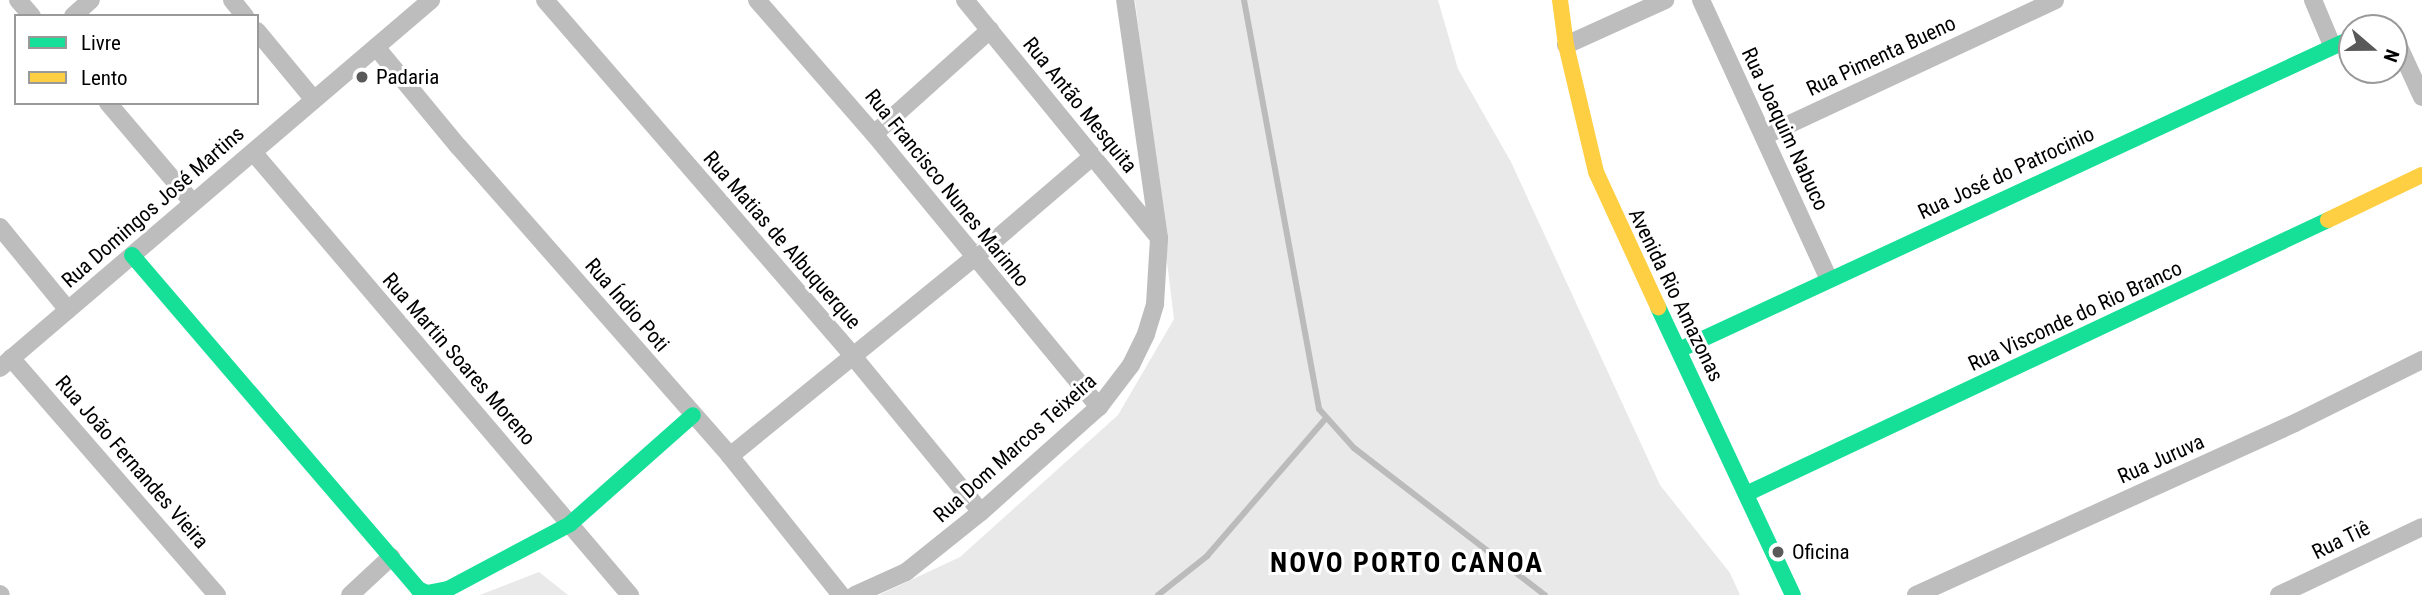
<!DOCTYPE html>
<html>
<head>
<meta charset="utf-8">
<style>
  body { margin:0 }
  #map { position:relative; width:2422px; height:595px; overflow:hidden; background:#fff; font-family:"Roboto Condensed",sans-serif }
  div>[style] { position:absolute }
  .green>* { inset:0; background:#e9e9e9 }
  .stream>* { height:6px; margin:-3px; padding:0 3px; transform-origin:3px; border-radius:3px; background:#bbb }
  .street>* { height:18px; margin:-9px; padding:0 9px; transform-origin:9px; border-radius:9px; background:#bdbdbd }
  .fast>* { height:16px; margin:-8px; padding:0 8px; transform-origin:8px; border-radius:8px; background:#16e098 }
  .slow>* { height:16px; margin:-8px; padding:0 8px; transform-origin:8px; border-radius:8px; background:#ffcf43 }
  .dots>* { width:19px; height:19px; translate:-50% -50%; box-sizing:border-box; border:4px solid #fff; border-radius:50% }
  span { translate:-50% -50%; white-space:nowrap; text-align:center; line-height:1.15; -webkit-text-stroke:6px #fff; paint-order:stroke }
  .street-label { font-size:21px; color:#000 }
  .poi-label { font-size:21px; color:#000 }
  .left { translate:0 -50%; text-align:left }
  .district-label { font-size:28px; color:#000; font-weight:700; letter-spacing:2px }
  .legend { position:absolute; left:14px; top:14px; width:245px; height:91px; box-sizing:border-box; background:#fff; border:2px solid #999; margin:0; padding:9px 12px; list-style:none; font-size:21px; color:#000 }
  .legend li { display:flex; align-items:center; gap:14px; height:35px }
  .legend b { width:35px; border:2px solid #999 }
  .north { position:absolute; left:2338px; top:14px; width:70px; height:70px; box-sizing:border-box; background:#fff; border:2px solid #999; border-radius:50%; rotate:110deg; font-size:19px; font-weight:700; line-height:28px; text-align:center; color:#000 }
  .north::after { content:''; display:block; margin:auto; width:24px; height:32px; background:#595959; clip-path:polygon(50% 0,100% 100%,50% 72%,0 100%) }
</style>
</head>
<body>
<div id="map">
  <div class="green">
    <i style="clip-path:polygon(1135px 0,1438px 0,1458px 69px,1511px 162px,1660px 485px,1730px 573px,1740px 595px,879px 595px,960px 557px,1118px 415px,1174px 319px)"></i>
    <i style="clip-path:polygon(539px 572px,568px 595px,480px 595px)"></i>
  </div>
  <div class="stream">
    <i style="left:1244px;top:0;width:416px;rotate:79.6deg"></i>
    <i style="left:1319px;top:409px;width:52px;rotate:48.1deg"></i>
    <i style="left:1354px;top:448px;width:241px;rotate:37.6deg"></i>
    <i style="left:1158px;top:595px;width:63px;rotate:-38.5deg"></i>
    <i style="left:1207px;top:556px;width:182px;rotate:-49.2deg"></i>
  </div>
  <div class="street">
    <i style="left:18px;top:0;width:21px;rotate:49deg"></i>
    <i style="left:232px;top:0;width:21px;rotate:51deg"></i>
    <i style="left:545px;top:0;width:469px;rotate:49.1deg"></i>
    <i style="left:852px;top:355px;width:203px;rotate:50.6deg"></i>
    <i style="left:757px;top:0;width:178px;rotate:48.9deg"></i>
    <i style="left:874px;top:134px;width:354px;rotate:50.5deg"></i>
    <i style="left:965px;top:0;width:307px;rotate:50.8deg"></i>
    <i style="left:1701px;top:0;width:306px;rotate:65.4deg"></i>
    <i style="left:2313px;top:0;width:49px;rotate:67.1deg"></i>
    <i style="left:73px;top:16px;width:24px;rotate:-42deg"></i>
    <i style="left:257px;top:31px;width:89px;rotate:50.4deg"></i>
    <i style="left:2394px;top:36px;width:67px;rotate:65.3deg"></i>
    <i style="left:1566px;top:45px;width:109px;rotate:-24.4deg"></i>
    <i style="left:376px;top:47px;width:129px;rotate:50.4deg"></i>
    <i style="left:458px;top:146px;width:412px;rotate:48.7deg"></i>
    <i style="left:730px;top:456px;width:178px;rotate:51.4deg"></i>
    <i style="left:108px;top:103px;width:131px;rotate:49.6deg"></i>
    <i style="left:874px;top:134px;width:156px;rotate:-41.9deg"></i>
    <i style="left:1764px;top:136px;width:321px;rotate:-25deg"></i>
    <i style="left:253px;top:152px;width:582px;rotate:49.6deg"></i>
    <i style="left:0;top:227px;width:107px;rotate:50.7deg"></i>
    <i style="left:11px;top:358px;width:314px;rotate:49deg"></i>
    <i style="left:0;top:368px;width:567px;rotate:-40.49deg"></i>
    <i style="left:730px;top:456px;width:314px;rotate:-39.1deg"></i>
    <i style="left:974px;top:258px;width:157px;rotate:-40.6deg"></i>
    <i style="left:0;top:594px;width:1px;rotate:45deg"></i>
    <i style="left:350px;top:595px;width:56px;rotate:-42.8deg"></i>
    <i style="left:855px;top:595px;width:56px;rotate:-24.3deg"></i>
    <i style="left:906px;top:572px;width:96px;rotate:-38.7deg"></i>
    <i style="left:981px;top:512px;width:158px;rotate:-41.7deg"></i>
    <i style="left:1099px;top:407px;width:53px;rotate:-52.7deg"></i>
    <i style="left:1131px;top:365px;width:34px;rotate:-64deg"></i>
    <i style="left:1146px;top:334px;width:31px;rotate:-73deg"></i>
    <i style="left:1155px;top:304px;width:66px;rotate:-86.5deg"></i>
    <i style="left:1159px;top:238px;width:240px;rotate:-98.1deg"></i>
    <i style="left:1916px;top:595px;width:416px;rotate:-24.4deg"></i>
    <i style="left:2295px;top:423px;width:142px;rotate:-26.4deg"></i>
    <i style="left:2279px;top:595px;width:158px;rotate:-25.4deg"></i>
  </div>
  <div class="fast">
    <i style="left:132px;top:255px;width:440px;rotate:49.4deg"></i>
    <i style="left:418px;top:589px;width:10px;rotate:24deg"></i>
    <i style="left:427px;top:593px;width:21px;rotate:-11deg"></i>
    <i style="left:448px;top:589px;width:138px;rotate:-28deg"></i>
    <i style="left:570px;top:524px;width:164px;rotate:-41.5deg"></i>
    <i style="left:1658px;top:307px;width:318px;rotate:64.9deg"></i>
    <i style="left:1679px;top:350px;width:742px;rotate:-24.87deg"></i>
    <i style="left:1746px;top:494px;width:643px;rotate:-25.21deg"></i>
  </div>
  <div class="slow">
    <i style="left:1560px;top:0;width:45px;rotate:82.4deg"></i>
    <i style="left:1566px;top:45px;width:130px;rotate:76.7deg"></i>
    <i style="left:1596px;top:172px;width:149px;rotate:65.3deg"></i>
    <i style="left:2328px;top:220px;width:104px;rotate:-25.6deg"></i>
  </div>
  <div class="dots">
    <i style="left:362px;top:77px;background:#595959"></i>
    <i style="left:1778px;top:552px;background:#595959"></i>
  </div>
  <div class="street-label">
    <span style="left:1881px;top:56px;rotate:-25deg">Rua Pimenta Bueno</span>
    <span style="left:1080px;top:105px;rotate:51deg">Rua Antão Mesquita</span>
    <span style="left:1785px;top:129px;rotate:65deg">Rua Joaquim Nabuco</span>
    <span style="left:2006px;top:173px;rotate:-25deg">Rua José do Patrocinio</span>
    <span style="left:947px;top:188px;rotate:51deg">Rua Francisco Nunes Marinho</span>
    <span style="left:153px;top:207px;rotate:-41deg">Rua Domingos José Martins</span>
    <span style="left:782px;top:240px;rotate:49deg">Rua Matias de Albuquerque</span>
    <span style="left:1676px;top:295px;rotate:64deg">Avenida Rio Amazonas</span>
    <span style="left:627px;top:305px;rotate:49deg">Rua Índio Poti</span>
    <span style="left:2075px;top:316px;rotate:-25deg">Rua Visconde do Rio Branco</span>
    <span style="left:459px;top:359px;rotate:49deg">Rua Martin Soares Moreno</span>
    <span style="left:1015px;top:448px;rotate:-42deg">Rua Dom Marcos Teixeira</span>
    <span style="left:2161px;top:459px;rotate:-24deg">Rua Juruva</span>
    <span style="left:132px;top:462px;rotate:49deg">Rua João Fernandes Vieira</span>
    <span style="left:2341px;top:540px;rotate:-26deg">Rua Tiê</span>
  </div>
  <div class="poi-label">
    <span class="left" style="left:376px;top:77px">Padaria</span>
    <span class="left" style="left:1792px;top:552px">Oficina</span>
  </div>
  <div class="district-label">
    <span style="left:1407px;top:563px">NOVO PORTO CANOA</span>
  </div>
  <ul class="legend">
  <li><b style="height:9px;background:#16e098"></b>Livre</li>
  <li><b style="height:9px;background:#ffcf43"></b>Lento</li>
  </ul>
  <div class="north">N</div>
</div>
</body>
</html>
